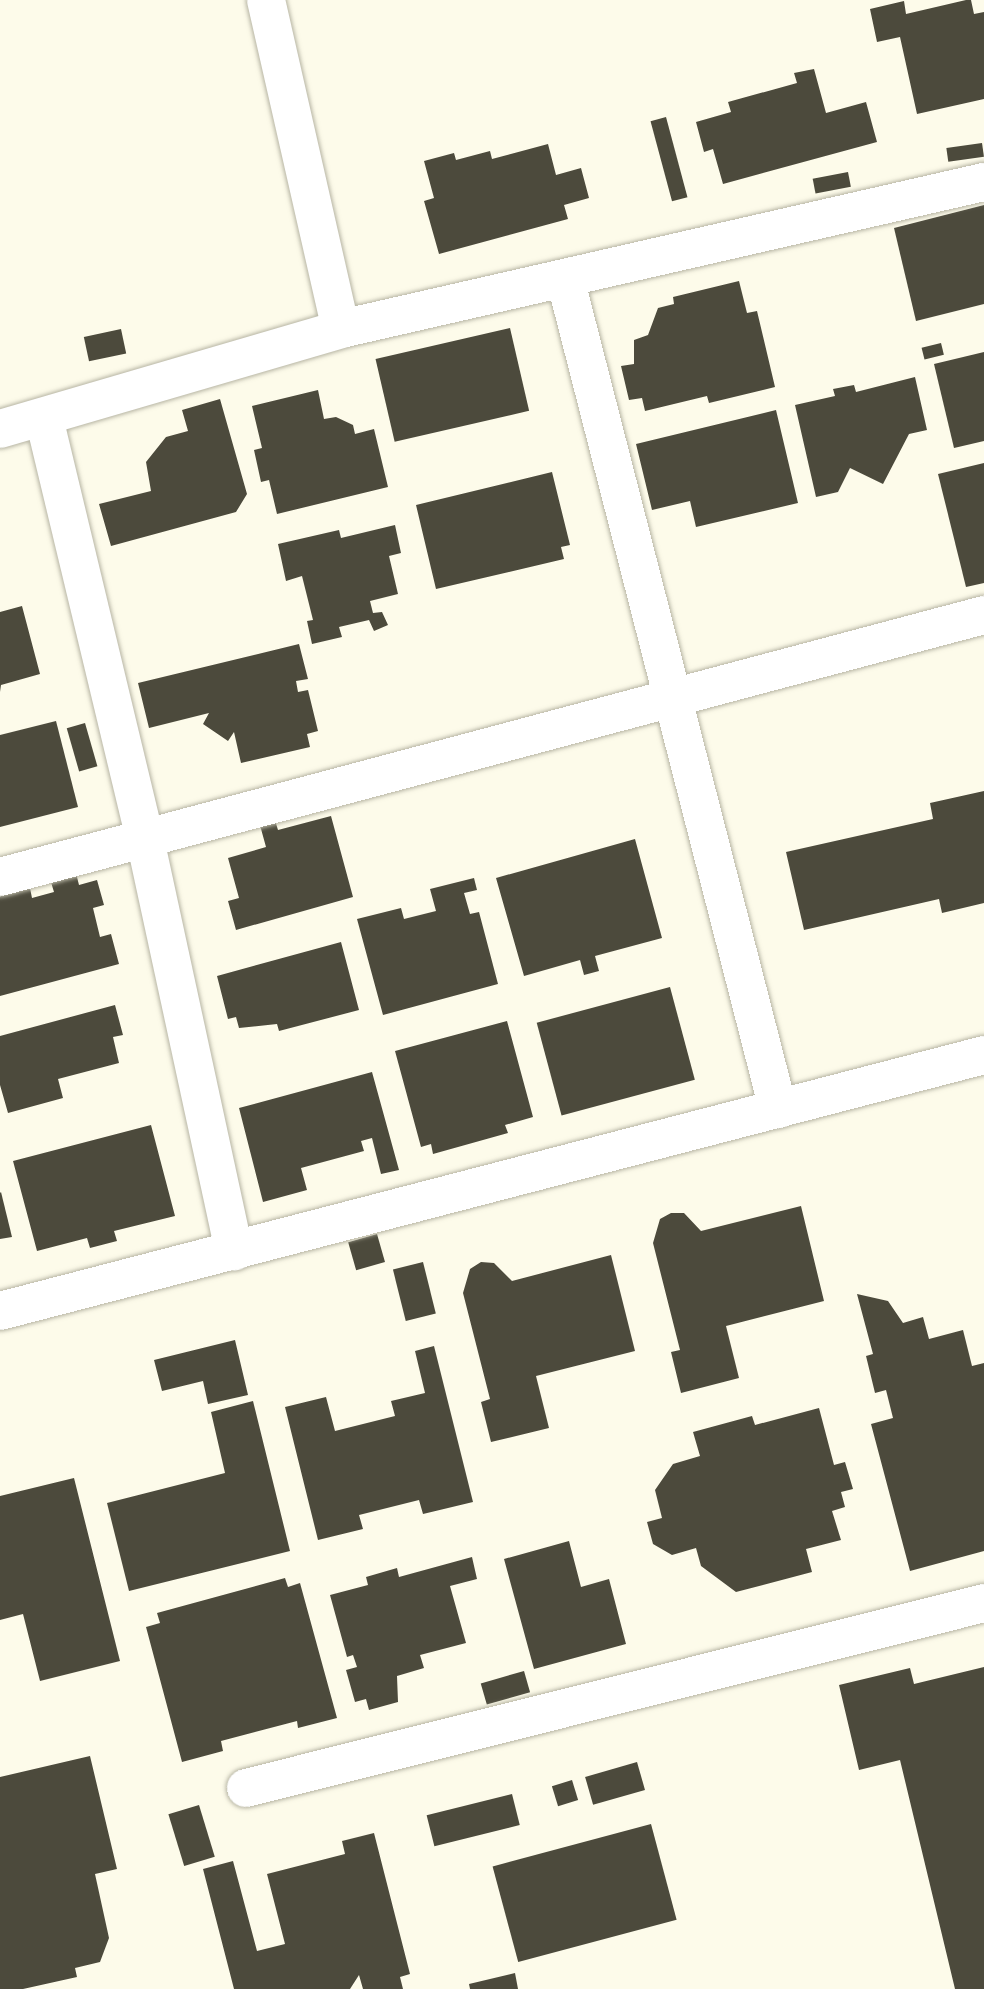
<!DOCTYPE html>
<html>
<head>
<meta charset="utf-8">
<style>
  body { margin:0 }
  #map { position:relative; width:984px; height:1989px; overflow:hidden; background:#fdfbea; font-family:"Roboto Condensed",sans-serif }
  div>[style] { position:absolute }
  .building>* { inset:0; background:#4c4a3c; transform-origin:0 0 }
  .roads { filter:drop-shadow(0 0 2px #b7b5a4) drop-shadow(0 0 2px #b7b5a4) }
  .minor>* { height:38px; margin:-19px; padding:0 19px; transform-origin:19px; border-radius:19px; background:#fff }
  span { translate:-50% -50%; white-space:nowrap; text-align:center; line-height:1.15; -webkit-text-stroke:7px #fdfbea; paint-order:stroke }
</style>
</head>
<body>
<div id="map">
  <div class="building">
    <i style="clip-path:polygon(966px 0,971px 0,974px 14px,984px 12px,984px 99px,917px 114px,900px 37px,877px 42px,870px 9px,904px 1px,906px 14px)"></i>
    <i style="clip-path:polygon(814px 69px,826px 113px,866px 102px,877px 142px,723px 184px,713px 149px,704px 152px,696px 122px,731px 112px,728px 102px,797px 83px,794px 73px)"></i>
    <i style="left:666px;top:117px;width:83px;height:16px;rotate:75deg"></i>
    <i style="left:982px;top:143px;width:14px;height:36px;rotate:82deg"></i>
    <i style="clip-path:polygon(548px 144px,556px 175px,581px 168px,589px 198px,564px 205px,568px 219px,439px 254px,424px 201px,434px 198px,424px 161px,454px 153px,456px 160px,490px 151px,492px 159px)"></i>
    <i style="left:848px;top:172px;width:15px;height:36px;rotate:79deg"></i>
    <i style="clip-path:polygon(984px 205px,984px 304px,916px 321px,894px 228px)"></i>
    <i style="clip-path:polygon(739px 281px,747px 313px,757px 311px,775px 387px,709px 403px,707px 396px,645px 411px,642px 398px,629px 400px,621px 366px,634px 364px,634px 340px,648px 335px,658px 308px,674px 304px,673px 297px)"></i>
    <i style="left:510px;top:328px;width:85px;height:138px;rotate:77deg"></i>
    <i style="left:121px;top:329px;width:25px;height:38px;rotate:78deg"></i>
    <i style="left:941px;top:343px;width:12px;height:20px;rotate:76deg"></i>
    <i style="clip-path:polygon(984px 352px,984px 441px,954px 448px,934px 364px)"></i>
    <i style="clip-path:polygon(915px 377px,927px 430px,909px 434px,883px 484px,850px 468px,838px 492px,816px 497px,795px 405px,835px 396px,833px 389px,854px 385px,856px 392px)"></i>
    <i style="clip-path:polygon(318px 390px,324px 419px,336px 417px,353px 425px,355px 434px,374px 429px,388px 487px,277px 514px,269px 480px,261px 482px,254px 450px,262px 448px,252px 406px)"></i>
    <i style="clip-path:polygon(220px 399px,247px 494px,236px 512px,111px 546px,99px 504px,151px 491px,146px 462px,166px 437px,188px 431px,182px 410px)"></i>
    <i style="clip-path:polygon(776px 410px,798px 503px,696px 527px,690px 501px,652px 510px,636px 444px)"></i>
    <i style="clip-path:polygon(984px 463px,984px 583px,966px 587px,938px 474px)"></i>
    <i style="clip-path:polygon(552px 472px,570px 545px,561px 547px,564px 559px,436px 589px,416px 505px)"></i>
    <i style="clip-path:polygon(395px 525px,401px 553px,389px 556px,398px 594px,370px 601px,373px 613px,382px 612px,388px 625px,374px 631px,369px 620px,339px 627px,342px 637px,312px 644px,307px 621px,313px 620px,302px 576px,286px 581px,278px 544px,339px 530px,341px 538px)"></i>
    <i style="clip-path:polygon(22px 606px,40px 674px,1px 685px,0 692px,0 612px)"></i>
    <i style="clip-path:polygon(299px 644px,308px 679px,296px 681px,298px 692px,308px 690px,318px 731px,307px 734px,310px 747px,241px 763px,234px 732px,228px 741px,203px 724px,209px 713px,149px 728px,138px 683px)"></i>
    <i style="clip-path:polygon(56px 721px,78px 807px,0 827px,0 735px)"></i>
    <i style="left:85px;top:723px;width:45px;height:19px;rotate:74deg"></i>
    <i style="clip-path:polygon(984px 791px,984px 903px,942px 913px,939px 899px,804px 930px,786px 852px,933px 819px,930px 803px)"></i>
    <i style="clip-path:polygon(273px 814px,278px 830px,331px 816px,353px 897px,236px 930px,228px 901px,239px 898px,228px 858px,266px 847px,258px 818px)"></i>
    <i style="clip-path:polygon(635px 839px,662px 938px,595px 956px,599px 971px,584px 975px,580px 960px,524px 976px,496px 878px)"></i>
    <i style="clip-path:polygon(76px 873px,79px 885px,97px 880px,104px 905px,93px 908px,100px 937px,111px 934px,119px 964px,0 996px,0 896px,30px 888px,32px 898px,54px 892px,50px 879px)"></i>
    <i style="clip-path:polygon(474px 878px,477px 890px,464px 893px,470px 914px,479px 912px,498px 984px,383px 1015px,357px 919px,401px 908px,404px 919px,436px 911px,430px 889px)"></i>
    <i style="clip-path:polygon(341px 942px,359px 1010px,279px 1031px,277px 1024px,239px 1028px,236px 1017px,228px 1019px,217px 976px)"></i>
    <i style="left:670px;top:987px;width:96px;height:138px;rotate:75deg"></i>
    <i style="clip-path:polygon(115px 1005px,123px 1035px,113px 1037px,119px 1063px,58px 1079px,63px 1098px,8px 1113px,0 1085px,0 1036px)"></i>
    <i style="clip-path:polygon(507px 1021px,533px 1117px,505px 1125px,508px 1133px,433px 1154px,431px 1144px,421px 1147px,395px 1051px)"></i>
    <i style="clip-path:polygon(372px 1072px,399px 1170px,381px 1174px,372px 1138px,361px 1141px,364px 1151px,301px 1168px,307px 1190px,263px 1202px,239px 1108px)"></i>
    <i style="clip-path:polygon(151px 1125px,175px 1216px,114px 1231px,117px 1241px,90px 1248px,87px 1238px,37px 1251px,13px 1161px)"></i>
    <i style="clip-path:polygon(1px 1192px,12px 1237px,0 1239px,0 1193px)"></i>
    <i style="clip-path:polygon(801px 1206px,824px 1301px,726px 1326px,739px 1378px,681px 1393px,671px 1352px,680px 1350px,653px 1243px,660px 1219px,671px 1213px,684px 1213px,701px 1231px)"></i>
    <i style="left:377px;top:1234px;width:29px;height:30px;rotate:74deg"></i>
    <i style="clip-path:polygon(611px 1255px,635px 1351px,536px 1376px,549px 1428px,491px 1442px,481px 1402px,490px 1399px,463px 1293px,470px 1269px,481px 1262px,494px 1263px,512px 1281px)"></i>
    <i style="left:423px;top:1262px;width:53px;height:31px;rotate:76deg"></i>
    <i style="clip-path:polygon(857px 1294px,888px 1301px,903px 1323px,923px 1317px,929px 1339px,963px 1330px,972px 1366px,984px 1363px,984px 1551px,910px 1571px,871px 1424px,893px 1418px,886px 1390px,875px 1393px,866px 1356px,873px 1354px)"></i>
    <i style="clip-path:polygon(235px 1340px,248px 1395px,208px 1404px,203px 1381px,162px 1391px,154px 1360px)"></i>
    <i style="clip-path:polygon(434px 1346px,473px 1502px,423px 1514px,419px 1500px,359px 1515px,363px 1529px,318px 1540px,285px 1407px,326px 1397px,335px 1431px,395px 1416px,391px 1401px,425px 1393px,415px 1351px)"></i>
    <i style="clip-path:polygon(253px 1401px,290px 1551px,129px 1591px,107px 1503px,225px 1473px,211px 1412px)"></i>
    <i style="clip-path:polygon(819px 1408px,834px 1465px,845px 1462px,853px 1489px,841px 1492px,845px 1507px,832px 1511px,841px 1540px,806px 1549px,812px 1572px,736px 1592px,701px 1566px,696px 1548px,672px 1555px,653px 1544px,647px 1522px,662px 1518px,655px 1490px,673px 1464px,700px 1456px,693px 1432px,752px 1416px,755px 1425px)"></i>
    <i style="clip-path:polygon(74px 1478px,120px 1661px,40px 1681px,23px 1614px,0 1620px,0 1496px)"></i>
    <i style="clip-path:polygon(569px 1541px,581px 1587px,609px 1579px,626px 1644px,534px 1669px,504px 1559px)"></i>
    <i style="clip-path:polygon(472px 1557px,477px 1579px,450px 1586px,466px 1643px,420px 1655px,424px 1668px,397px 1676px,398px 1702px,369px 1710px,366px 1699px,355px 1702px,346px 1670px,357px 1667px,353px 1655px,347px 1657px,330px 1595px,368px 1585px,366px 1577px,397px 1568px,399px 1577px)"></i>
    <i style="clip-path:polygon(285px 1578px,288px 1587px,300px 1583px,337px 1718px,298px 1728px,297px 1721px,221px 1741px,223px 1751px,182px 1762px,146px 1627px,160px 1623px,157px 1613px)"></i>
    <i style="clip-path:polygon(984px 1667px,984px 1989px,955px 1989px,900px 1760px,859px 1770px,839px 1685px,910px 1668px,914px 1684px)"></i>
    <i style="left:524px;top:1671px;width:22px;height:45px;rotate:74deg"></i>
    <i style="clip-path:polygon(90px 1756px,117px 1869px,95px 1874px,109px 1938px,100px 1962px,75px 1968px,77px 1977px,23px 1989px,0 1989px,0 1777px)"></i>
    <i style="left:637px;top:1762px;width:29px;height:54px;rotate:74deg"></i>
    <i style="left:572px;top:1780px;width:21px;height:21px;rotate:73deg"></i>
    <i style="left:512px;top:1794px;width:32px;height:88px;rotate:76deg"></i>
    <i style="left:199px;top:1805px;width:54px;height:32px;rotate:73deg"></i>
    <i style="left:651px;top:1824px;width:99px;height:164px;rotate:75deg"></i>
    <i style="clip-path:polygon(374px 1833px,410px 1974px,400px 1977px,403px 1989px,363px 1989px,359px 1975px,350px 1989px,234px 1989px,203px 1869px,233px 1861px,257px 1951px,285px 1944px,267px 1874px,345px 1854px,342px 1841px)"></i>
    <i style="clip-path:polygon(515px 1973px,518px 1989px,470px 1989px,469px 1984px)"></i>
  </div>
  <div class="roads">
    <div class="minor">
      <i style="left:266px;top:0;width:337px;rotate:77.2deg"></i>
      <i style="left:565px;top:278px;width:858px;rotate:75.62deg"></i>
      <i style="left:44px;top:418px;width:433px;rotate:76.5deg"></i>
      <i style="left:145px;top:839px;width:422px;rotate:77.8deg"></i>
      <i style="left:0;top:429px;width:355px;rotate:-16.3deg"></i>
      <i style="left:341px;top:329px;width:660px;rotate:-12.88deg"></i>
      <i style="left:0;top:877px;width:1018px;rotate:-14.91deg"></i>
      <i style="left:0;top:1311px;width:1017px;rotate:-14.58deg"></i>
      <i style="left:246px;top:1788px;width:761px;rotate:-14.07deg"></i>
    </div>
  </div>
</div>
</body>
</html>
